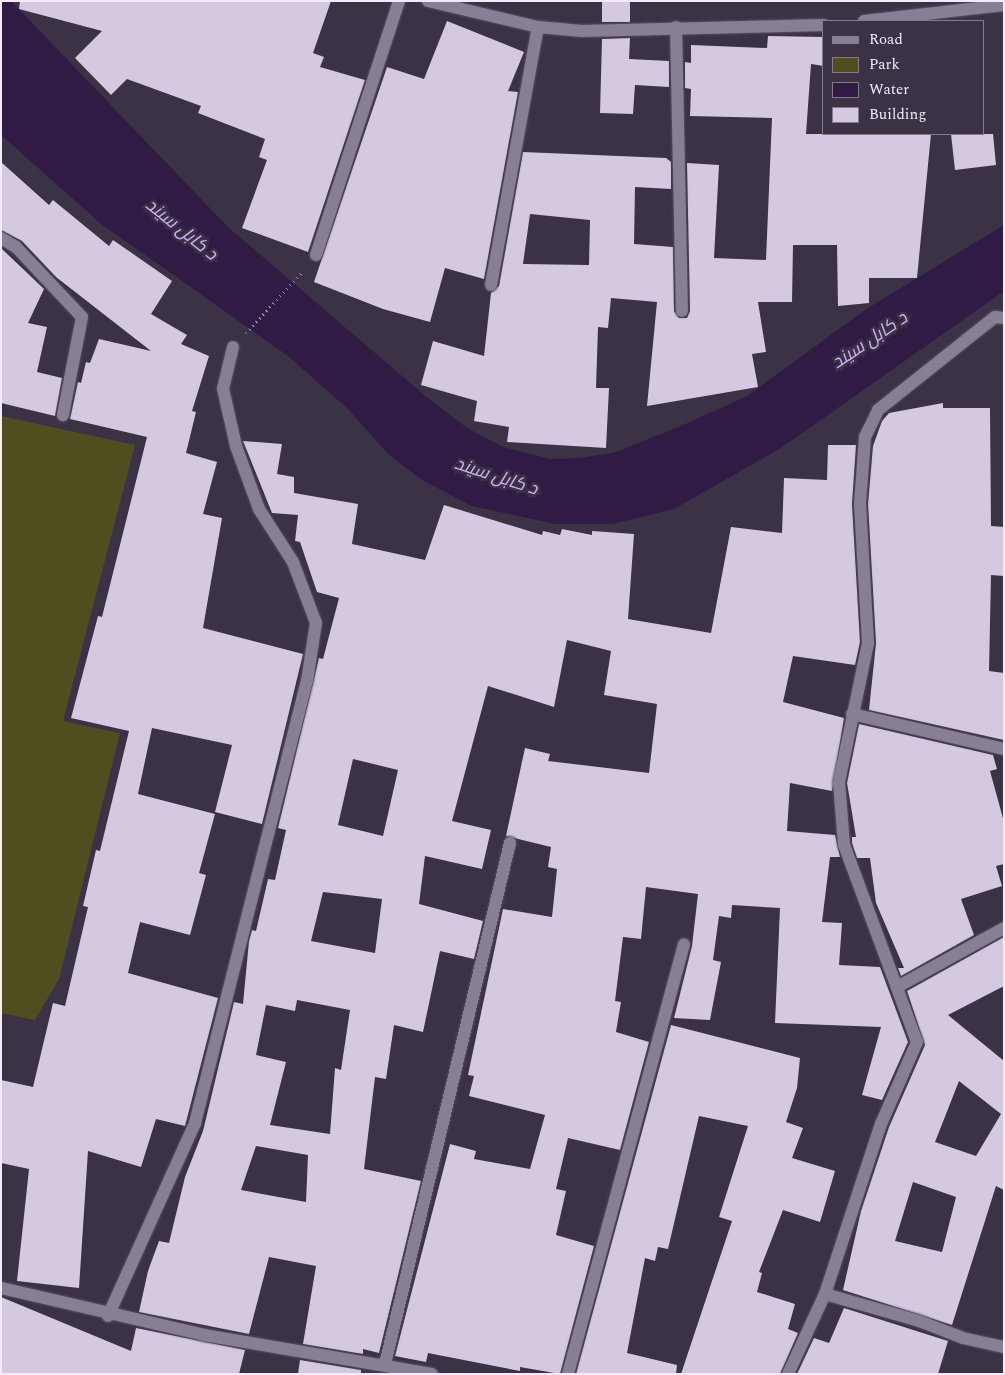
<!DOCTYPE html>
<html>
<head>
<meta charset="utf-8">
<style>
  body { margin:0 }
  #map { position:relative; width:1005px; height:1375px; overflow:hidden; background:#3b3246; font-family:Spectral,Cairo,serif }
  div>[style] { position:absolute }
  .green>* { inset:0; background:#504e1e }
  .water>* { inset:0; background:#301b44 }
  .building>* { inset:0; background:#d4c9e1; transform-origin:0 0 }
  .path>* { height:3px; margin-top:-1.5px; transform-origin:0; background:repeating-linear-gradient(90deg,#9891a1 0 1px,transparent 0 5px) }
  .roads { filter:drop-shadow(0 0 1px #585161) drop-shadow(0 0 1px #585161) }
  .minor>* { height:12px; margin:-6px; padding:0 6px; transform-origin:6px; border-radius:6px; background:#887e95 }
  span { translate:-50% -50%; white-space:nowrap; text-align:center; line-height:1.15; -webkit-text-stroke:5px #3b3246; paint-order:stroke }
  .water-label { font-size:18px; color:#d2b0f8; font-style:italic }
  .frame { position:absolute; inset:0; border:2px solid #f1ecf8; pointer-events:none }
  .legend { position:absolute; left:822px; top:20px; width:162px; height:115px; box-sizing:border-box; background:#3b3246; border:1px solid #847c8d; margin:0; padding:6px 9px; list-style:none; font-size:15px; color:#f1ecf8 }
  .legend li { display:flex; align-items:center; gap:10px; height:25px }
  .legend b { width:25px; border:1px solid #847c8d }
</style>
</head>
<body>
<div id="map">
  <div class="green">
    <i style="clip-path:polygon(1px 416px,135px 445px,63px 721px,120px 733px,59px 979px,35px 1020px,1px 1013px)"></i>
  </div>
  <div class="water">
    <i style="clip-path:polygon(1px 1px,11px 1px,228px 227px,423px 394px,467px 428px,503px 447px,550px 459px,579px 458px,613px 453px,681px 426px,747px 396px,868px 308px,1004px 225px,1004px 291px,781px 448px,674px 509px,612px 524px,556px 524px,472px 506px,422px 480px,389px 455px,348px 409px,288px 356px,100px 223px,1px 135px)"></i>
  </div>
  <div class="building">
    <i style="clip-path:polygon(20px 1px,331px 1px,313px 53px,324px 57px,320px 67px,365px 80px,308px 252px,242px 228px,267px 160px,259px 157px,265px 139px,198px 113px,201px 106px,127px 79px,111px 95px,75px 58px,102px 31px,19px 9px)"></i>
    <i style="left:602px;top:1px;width:28px;height:21px"></i>
    <i style="clip-path:polygon(447px 21px,524px 52px,508px 91px,518px 92px,484px 279px,445px 268px,430px 322px,383px 309px,314px 282px,387px 67px,424px 79px)"></i>
    <i style="clip-path:polygon(evenodd,768px 36px,824px 37px,824px 66px,811px 64px,806px 134px,931px 134px,917px 278px,869px 278px,869px 303px,838px 306px,837px 245px,793px 245px,792px 302px,758px 302px,766px 352px,752px 354px,758px 387px,647px 406px,657px 302px,611px 298px,608px 328px,598px 327px,596px 388px,609px 388px,606px 448px,507px 442px,509px 427px,474px 421px,477px 401px,421px 385px,433px 341px,484px 356px,491px 293px,499px 286px,523px 152px,666px 158px,671px 162px,671px 189px,635px 187px,634px 244px,673px 247px,674px 311px,679px 318px,687px 318px,690px 311px,687px 163px,719px 165px,714px 258px,766px 260px,772px 118px,690px 116px,691px 89px,685px 88px,685px 62px,691px 63px,691px 45px,767px 48px,768px 36px,530px 214px,590px 220px,589px 265px,523px 264px,530px 214px)"></i>
    <i style="clip-path:polygon(630px 38px,629px 59px,669px 61px,669px 87px,635px 85px,633px 114px,600px 113px,602px 39px)"></i>
    <i style="clip-path:polygon(951px 134px,993px 134px,996px 165px,955px 170px)"></i>
    <i style="clip-path:polygon(1px 162px,49px 205px,53px 200px,109px 246px,113px 240px,172px 281px,151px 314px,187px 335px,181px 344px,209px 356px,192px 411px,196px 412px,186px 453px,217px 462px,203px 514px,222px 518px,203px 628px,303px 654px,262px 824px,215px 812px,232px 745px,152px 728px,138px 794px,215px 814px,199px 873px,206px 875px,190px 935px,140px 922px,128px 973px,218px 998px,185px 1126px,156px 1119px,141px 1167px,88px 1151px,79px 1288px,17px 1281px,29px 1169px,1px 1163px,1px 1080px,33px 1087px,53px 1003px,65px 1006px,88px 907px,83px 906px,96px 850px,100px 851px,129px 731px,71px 718px,98px 616px,102px 617px,147px 437px,70px 419px,78px 382px,81px 383px,86px 362px,90px 363px,99px 339px,151px 351px,56px 277px,22px 241px,1px 230px)"></i>
    <i style="clip-path:polygon(1px 248px,44px 289px,28px 323px,47px 327px,37px 372px,62px 378px,55px 416px,1px 403px)"></i>
    <i style="clip-path:polygon(943px 403px,943px 408px,990px 408px,991px 526px,1004px 527px,1004px 576px,991px 575px,989px 671px,1004px 673px,1004px 740px,869px 710px,876px 643px,868px 504px,873px 446px,882px 421px,889px 413px)"></i>
    <i style="clip-path:polygon(evenodd,243px 441px,282px 444px,277px 474px,294px 477px,294px 493px,358px 504px,352px 544px,425px 560px,444px 505px,542px 535px,543px 531px,560px 535px,562px 529px,592px 535px,592px 531px,634px 534px,628px 619px,711px 633px,731px 527px,782px 533px,784px 478px,827px 480px,828px 445px,856px 445px,852px 504px,860px 642px,855px 665px,793px 656px,783px 702px,844px 718px,832px 791px,790px 783px,787px 831px,835px 835px,840px 857px,830px 857px,822px 922px,842px 923px,839px 965px,880px 967px,908px 1042px,882px 1100px,862px 1095px,881px 1027px,775px 1023px,780px 908px,732px 905px,731px 918px,719px 916px,713px 960px,721px 962px,710px 1020px,674px 1018px,692px 946px,698px 894px,646px 887px,641px 939px,623px 937px,615px 1001px,621px 1002px,616px 1032px,649px 1042px,620px 1150px,568px 1138px,556px 1189px,566px 1191px,556px 1235px,594px 1246px,560px 1374px,520px 1367px,520px 1371px,428px 1353px,426px 1362px,395px 1356px,450px 1144px,476px 1151px,474px 1159px,530px 1169px,545px 1115px,469px 1096px,474px 1076px,468px 1075px,503px 909px,552px 917px,557px 869px,548px 867px,551px 847px,506px 836px,525px 748px,550px 754px,548px 761px,649px 773px,657px 704px,604px 695px,611px 651px,567px 640px,554px 707px,488px 686px,452px 821px,491px 830px,482px 869px,425px 856px,419px 904px,483px 921px,474px 959px,440px 951px,423px 1032px,394px 1025px,386px 1079px,375px 1077px,364px 1169px,421px 1181px,379px 1353px,363px 1349px,363px 1354px,303px 1344px,316px 1266px,269px 1257px,249px 1334px,139px 1312px,148px 1271px,159px 1241px,169px 1243px,185px 1177px,203px 1131px,234px 1002px,243px 1004px,249px 941px,252px 930px,256px 931px,268px 879px,275px 880px,286px 830px,278px 828px,319px 658px,323px 659px,339px 598px,317px 592px,300px 542px,295px 541px,298px 515px,272px 513px,243px 441px,353px 759px,398px 770px,383px 836px,338px 825px,353px 759px,243px 441px,323px 892px,382px 899px,375px 953px,311px 941px,323px 892px,243px 441px,297px 1000px,350px 1010px,341px 1070px,335px 1068px,330px 1134px,270px 1125px,286px 1062px,256px 1055px,266px 1005px,295px 1011px,297px 1000px,243px 441px,256px 1146px,308px 1155px,306px 1202px,241px 1190px,256px 1146px)"></i>
    <i style="clip-path:polygon(859px 724px,993px 755px,997px 769px,990px 771px,1004px 822px,1004px 864px,996px 866px,1002px 886px,961px 899px,974px 935px,901px 976px,898px 968px,904px 968px,876px 903px,870px 858px,857px 858px,852px 843px,852px 837px,856px 837px,847px 783px)"></i>
    <i style="clip-path:polygon(evenodd,1004px 937px,1004px 986px,948px 1015px,1004px 1061px,1004px 1190px,996px 1186px,952px 1325px,843px 1290px,861px 1211px,889px 1127px,925px 1045px,907px 991px,1004px 937px,959px 1081px,1001px 1114px,976px 1156px,935px 1142px,959px 1081px,1004px 937px,913px 1182px,956px 1197px,942px 1252px,895px 1241px,913px 1182px)"></i>
    <i style="clip-path:polygon(671px 1025px,800px 1058px,797px 1088px,786px 1122px,803px 1128px,792px 1158px,835px 1171px,820px 1222px,783px 1210px,759px 1272px,762px 1273px,757px 1292px,795px 1304px,788px 1329px,798px 1333px,780px 1374px,681px 1374px,732px 1221px,719px 1217px,748px 1126px,699px 1116px,668px 1249px,658px 1247px,655px 1261px,645px 1258px,627px 1353px,677px 1365px,676px 1374px,576px 1374px)"></i>
    <i style="clip-path:polygon(1px 1297px,131px 1351px,136px 1328px,245px 1350px,239px 1374px,1px 1374px)"></i>
    <i style="clip-path:polygon(844px 1308px,948px 1341px,938px 1374px,797px 1374px,814px 1338px,829px 1343px)"></i>
    <i style="clip-path:polygon(300px 1360px,361px 1370px,361px 1374px,298px 1374px)"></i>
  </div>
  <div class="path">
    <i style="left:246px;top:333px;width:84px;rotate:-47.4deg"></i>
  </div>
  <div class="roads">
    <div class="minor">
      <i style="left:428px;top:1px;width:113px;rotate:13.3deg"></i>
      <i style="left:538px;top:27px;width:44px;rotate:5.2deg"></i>
      <i style="left:582px;top:31px;width:242px;rotate:-1.4deg"></i>
      <i style="left:864px;top:21px;width:141px;rotate:-6.5deg"></i>
      <i style="left:676px;top:27px;width:284px;rotate:88.8deg"></i>
      <i style="left:1px;top:238px;width:17px;rotate:31deg"></i>
      <i style="left:16px;top:247px;width:96px;rotate:46.7deg"></i>
      <i style="left:82px;top:317px;width:100px;rotate:101deg"></i>
      <i style="left:316px;top:255px;width:267px;rotate:-71.9deg"></i>
      <i style="left:491px;top:285px;width:262px;rotate:-79.7deg"></i>
      <i style="left:852px;top:714px;width:156px;rotate:13deg"></i>
      <i style="left:897px;top:987px;width:122px;rotate:-28.9deg"></i>
      <i style="left:1px;top:1288px;width:208px;rotate:13deg"></i>
      <i style="left:204px;top:1335px;width:231px;rotate:9.7deg"></i>
      <i style="left:825px;top:1294px;width:98px;rotate:16deg"></i>
      <i style="left:919px;top:1321px;width:47px;rotate:21.1deg"></i>
      <i style="left:963px;top:1338px;width:42px;rotate:12.4deg"></i>
      <i style="left:108px;top:1316px;width:212px;rotate:-65.7deg"></i>
      <i style="left:195px;top:1123px;width:456px;rotate:-75.8deg"></i>
      <i style="left:307px;top:681px;width:59px;rotate:-81.2deg"></i>
      <i style="left:316px;top:623px;width:65px;rotate:-110.7deg"></i>
      <i style="left:293px;top:562px;width:63px;rotate:-122.7deg"></i>
      <i style="left:259px;top:509px;width:67px;rotate:-110.1deg"></i>
      <i style="left:236px;top:446px;width:58px;rotate:-102.8deg"></i>
      <i style="left:223px;top:389px;width:43px;rotate:-76.6deg"></i>
      <i style="left:385px;top:1364px;width:536px;rotate:-76.51deg"></i>
      <i style="left:568px;top:1374px;width:445px;rotate:-74.9deg"></i>
      <i style="left:788px;top:1374px;width:88px;rotate:-65.2deg"></i>
      <i style="left:825px;top:1294px;width:179px;rotate:-71.8deg"></i>
      <i style="left:881px;top:1124px;width:90px;rotate:-66.3deg"></i>
      <i style="left:917px;top:1042px;width:210px;rotate:-110.3deg"></i>
      <i style="left:844px;top:845px;width:63px;rotate:-94.5deg"></i>
      <i style="left:839px;top:782px;width:142px;rotate:-78.2deg"></i>
      <i style="left:868px;top:643px;width:139px;rotate:-93.3deg"></i>
      <i style="left:860px;top:504px;width:67px;rotate:-85.7deg"></i>
      <i style="left:865px;top:437px;width:30px;rotate:-64deg"></i>
      <i style="left:878px;top:410px;width:149px;rotate:-38.5deg"></i>
      <i style="left:995px;top:317px;width:9px;rotate:6deg"></i>
    </div>
  </div>
  <div class="water-label">
    <span style="left:181px;top:230px;rotate:39deg">د کابل سيند</span>
    <span style="left:870px;top:341px;rotate:-34deg">د کابل سيند</span>
    <span style="left:496px;top:477px;rotate:18deg">د کابل سيند</span>
  </div>
  <div class="frame"></div>
  <ul class="legend">
  <li><b style="height:6px;background:#887e95"></b>Road</li>
  <li><b style="height:14px;background:#504e1e"></b>Park</li>
  <li><b style="height:14px;background:#301b44"></b>Water</li>
  <li><b style="height:14px;background:#d4c9e1"></b>Building</li>
  </ul>
</div>
</body>
</html>
